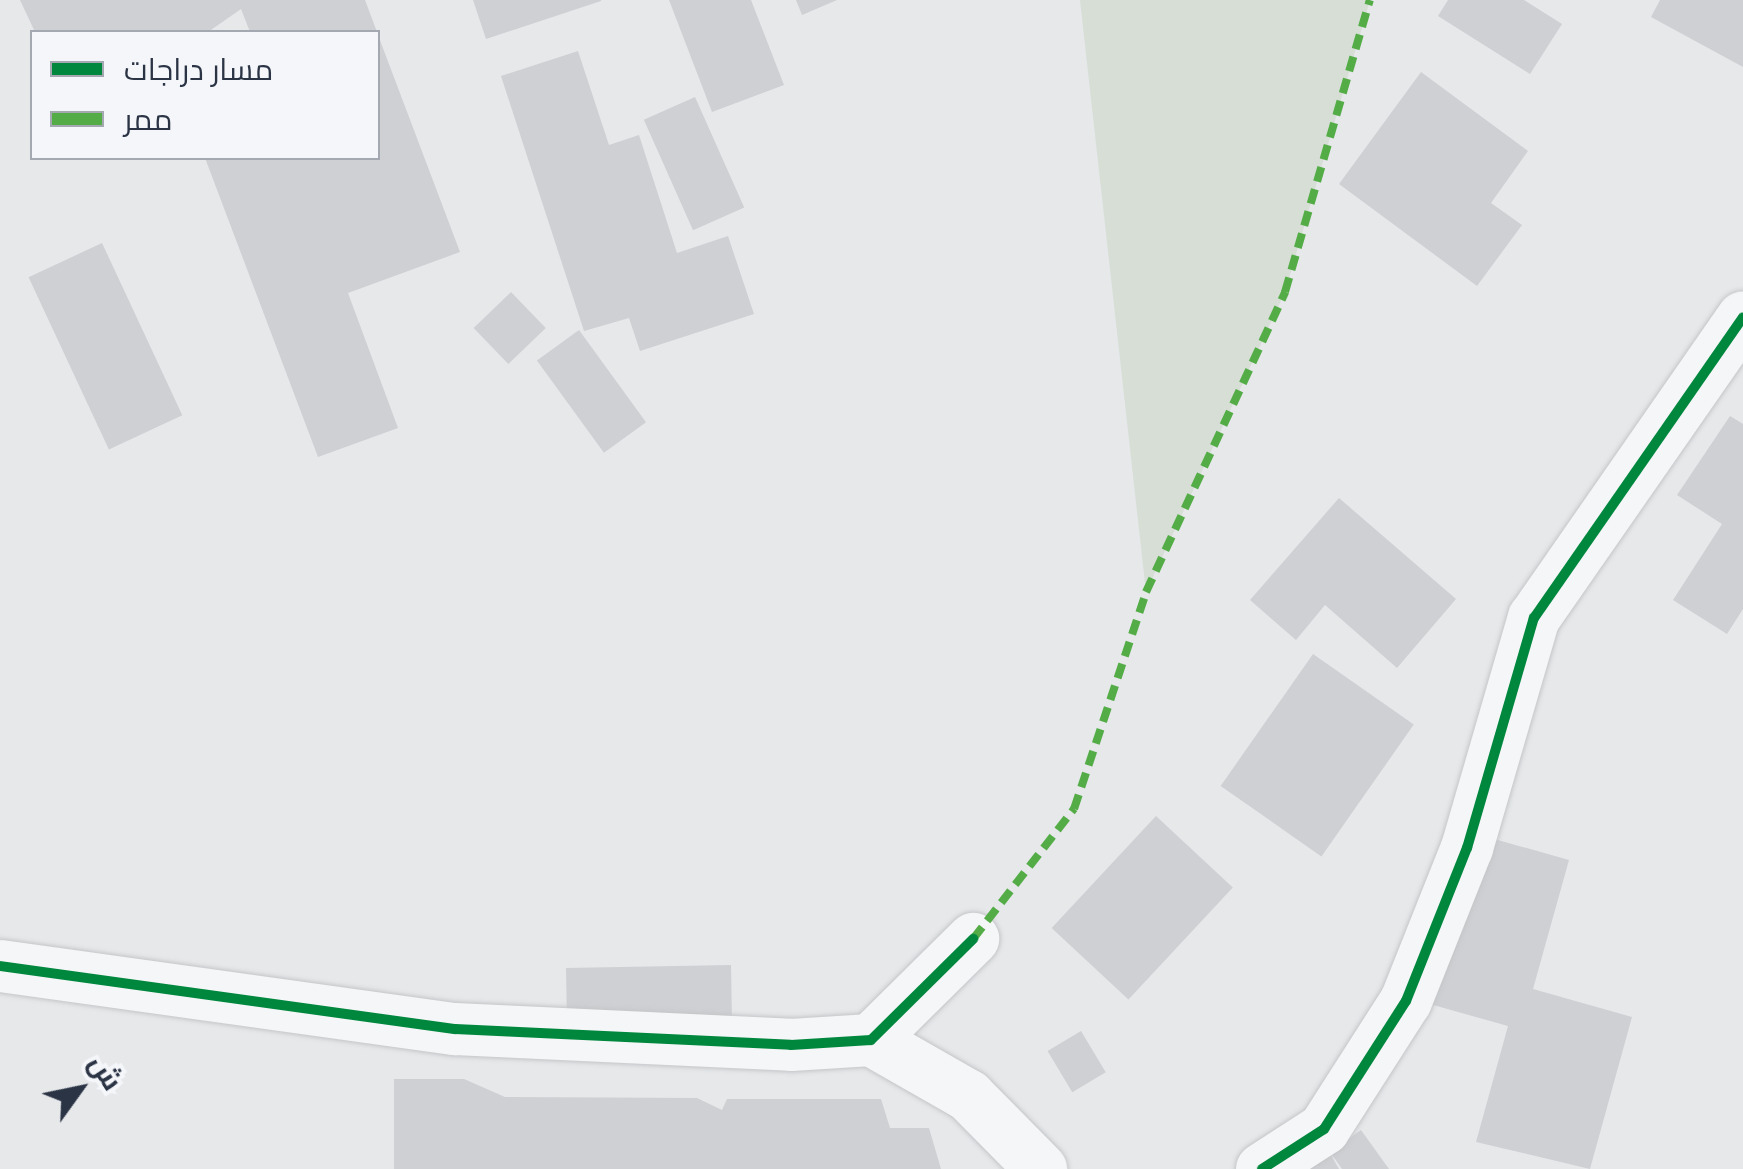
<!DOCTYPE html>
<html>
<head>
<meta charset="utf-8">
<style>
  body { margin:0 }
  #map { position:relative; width:1743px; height:1169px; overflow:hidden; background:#e6e8ea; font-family:"Varela Round",Cairo,sans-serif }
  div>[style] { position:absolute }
  .green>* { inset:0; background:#d6ded6 }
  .building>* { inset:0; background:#ced0d3; transform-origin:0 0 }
  .roads { filter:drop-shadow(0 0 2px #c4c6c8) drop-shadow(0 0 2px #c4c6c8) }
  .minor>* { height:52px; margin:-26px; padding:0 26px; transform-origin:26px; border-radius:26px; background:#f5f6f7 }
  .quiet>* { height:8px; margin-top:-4px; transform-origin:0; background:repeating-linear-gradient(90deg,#54ac47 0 15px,transparent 0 23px) }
  .cycleway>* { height:10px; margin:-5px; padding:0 5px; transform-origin:5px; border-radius:5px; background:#00873e }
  span { translate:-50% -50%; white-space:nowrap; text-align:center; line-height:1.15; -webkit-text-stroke:8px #f4f6f9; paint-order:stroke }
  .legend { position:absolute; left:30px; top:30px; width:350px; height:130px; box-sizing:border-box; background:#f4f6f9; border:2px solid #a4a8b1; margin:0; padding:12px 18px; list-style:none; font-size:30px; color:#2b3445 }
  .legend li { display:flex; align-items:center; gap:20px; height:50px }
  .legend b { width:50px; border:2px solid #a4a8b1 }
  .north { position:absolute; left:30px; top:1039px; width:100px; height:100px; -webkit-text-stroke:8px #f4f6f9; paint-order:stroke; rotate:57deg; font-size:28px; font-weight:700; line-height:40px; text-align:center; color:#2b3445 }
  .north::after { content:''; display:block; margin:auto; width:35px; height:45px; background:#2b3445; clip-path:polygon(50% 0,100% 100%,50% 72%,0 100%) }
</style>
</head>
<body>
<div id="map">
  <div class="green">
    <i style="clip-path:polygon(1080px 0,1370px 0,1285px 292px,1146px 592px)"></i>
  </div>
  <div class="building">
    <i style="clip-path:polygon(20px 0,365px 0,377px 32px,250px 32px,241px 9px,208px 32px,35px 32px)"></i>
    <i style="clip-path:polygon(473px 0,601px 0,601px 1px,486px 39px)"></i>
    <i style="clip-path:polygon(669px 0,751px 0,784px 85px,712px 112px)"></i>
    <i style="clip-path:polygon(796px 0,837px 0,802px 15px)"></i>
    <i style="clip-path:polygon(1448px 0,1524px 0,1562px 24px,1530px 74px,1438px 16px)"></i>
    <i style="clip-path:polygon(1660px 0,1743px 0,1743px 67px,1651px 17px)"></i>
    <i style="clip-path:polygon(378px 35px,460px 252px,348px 293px,398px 428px,318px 457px,205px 158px,378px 158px)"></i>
    <i style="clip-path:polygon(578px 51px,609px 145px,639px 135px,677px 253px,728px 236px,754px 314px,640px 351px,629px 318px,584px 331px,501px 76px)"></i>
    <i style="clip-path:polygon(1421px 72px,1528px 151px,1491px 203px,1522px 225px,1477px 286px,1339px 184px)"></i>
    <i style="left:695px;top:97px;width:121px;height:56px;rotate:66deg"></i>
    <i style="left:102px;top:243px;width:190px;height:81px;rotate:65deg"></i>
    <i style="left:511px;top:292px;width:50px;height:52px;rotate:46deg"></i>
    <i style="left:579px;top:330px;width:114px;height:52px;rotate:54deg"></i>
    <i style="clip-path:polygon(1730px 416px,1743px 424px,1743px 609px,1727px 634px,1673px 600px,1722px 524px,1677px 495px)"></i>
    <i style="clip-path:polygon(1339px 498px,1456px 599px,1397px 668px,1325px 605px,1296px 640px,1250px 600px)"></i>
    <i style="left:1313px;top:654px;width:123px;height:161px;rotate:35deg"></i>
    <i style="left:1156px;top:816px;width:105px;height:153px;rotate:43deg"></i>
    <i style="clip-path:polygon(1473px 833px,1569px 860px,1533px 989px,1632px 1017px,1590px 1169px,1476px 1142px,1508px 1026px,1426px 1003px)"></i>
    <i style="left:731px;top:965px;width:55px;height:165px;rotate:89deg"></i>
    <i style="left:1081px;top:1031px;width:48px;height:39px;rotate:59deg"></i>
    <i style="clip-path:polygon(394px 1079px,464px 1079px,505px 1097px,697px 1098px,722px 1110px,727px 1099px,881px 1099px,890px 1128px,929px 1128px,941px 1169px,394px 1169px)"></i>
    <i style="clip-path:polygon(1361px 1130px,1389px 1169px,1342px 1169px,1330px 1152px)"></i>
    <i style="clip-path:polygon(1331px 1155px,1339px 1169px,1308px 1169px)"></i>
  </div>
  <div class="roads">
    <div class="minor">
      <i style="left:0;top:966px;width:459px;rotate:7.9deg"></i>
      <i style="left:455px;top:1029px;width:336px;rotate:2.7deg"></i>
      <i style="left:791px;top:1045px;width:80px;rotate:-3.6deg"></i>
      <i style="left:871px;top:1040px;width:144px;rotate:-44.7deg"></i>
      <i style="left:871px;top:1040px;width:113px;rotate:29.7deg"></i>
      <i style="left:969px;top:1096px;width:103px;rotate:45.4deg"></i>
      <i style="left:1262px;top:1169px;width:74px;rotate:-32.8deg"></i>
      <i style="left:1324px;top:1129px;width:152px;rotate:-57.4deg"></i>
      <i style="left:1406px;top:1001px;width:165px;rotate:-68.3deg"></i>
      <i style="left:1467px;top:848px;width:240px;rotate:-73.8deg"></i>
      <i style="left:1534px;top:618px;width:366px;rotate:-55.2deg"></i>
    </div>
  </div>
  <div class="quiet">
    <i style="left:973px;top:939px;width:165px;rotate:-52.2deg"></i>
    <i style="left:1074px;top:809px;width:229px;rotate:-71.6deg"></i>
    <i style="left:1146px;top:592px;width:331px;rotate:-65.1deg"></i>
    <i style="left:1285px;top:292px;width:304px;rotate:-73.8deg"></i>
  </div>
  <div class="cycleway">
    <i style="left:0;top:966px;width:459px;rotate:7.9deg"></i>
    <i style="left:455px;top:1029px;width:336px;rotate:2.7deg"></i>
    <i style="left:791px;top:1045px;width:80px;rotate:-3.6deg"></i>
    <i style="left:871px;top:1040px;width:144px;rotate:-44.7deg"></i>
    <i style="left:1262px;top:1169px;width:74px;rotate:-32.8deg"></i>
    <i style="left:1324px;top:1129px;width:152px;rotate:-57.4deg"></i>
    <i style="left:1406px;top:1001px;width:165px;rotate:-68.3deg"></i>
    <i style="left:1467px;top:848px;width:240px;rotate:-73.8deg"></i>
    <i style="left:1534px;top:618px;width:366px;rotate:-55.2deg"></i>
  </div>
  <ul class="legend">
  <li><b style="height:12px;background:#00873e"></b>مسار دراجات</li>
  <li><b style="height:12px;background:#54ac47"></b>ممر</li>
  </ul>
  <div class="north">ش</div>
</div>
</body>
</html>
